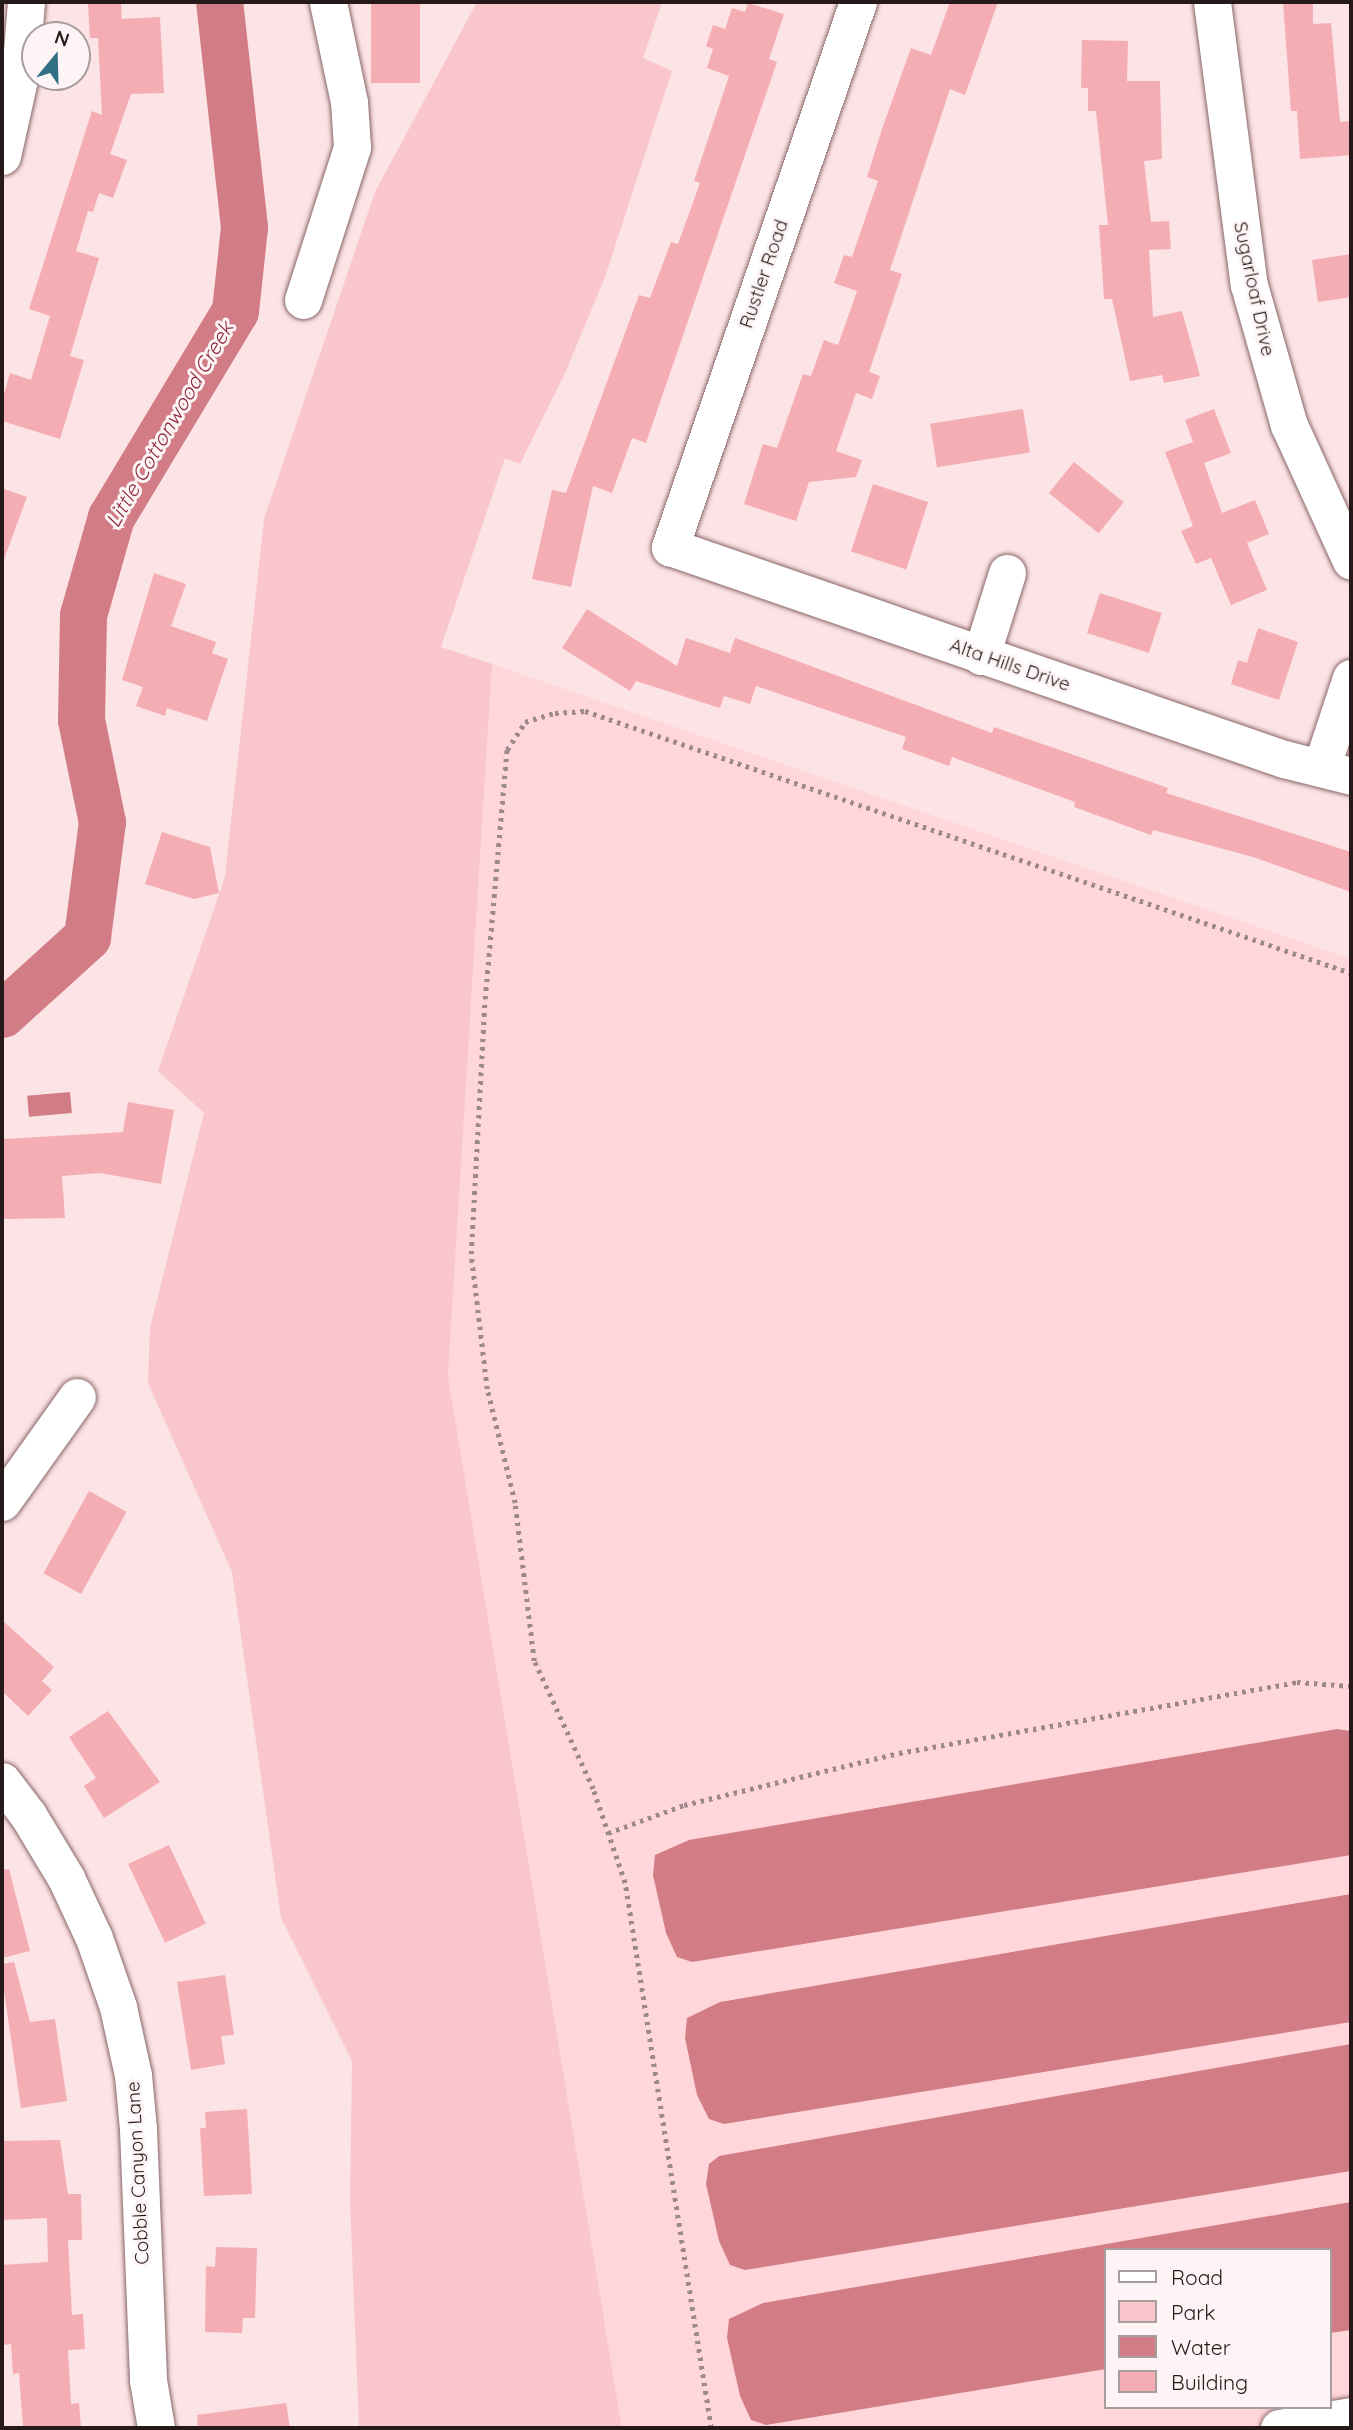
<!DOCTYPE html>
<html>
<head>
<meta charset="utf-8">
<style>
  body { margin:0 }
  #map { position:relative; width:1353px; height:2430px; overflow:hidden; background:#fce3e5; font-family:Quicksand,sans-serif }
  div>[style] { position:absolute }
  .built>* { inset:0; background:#ffd7da }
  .green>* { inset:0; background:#f9c7cb }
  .water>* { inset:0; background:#d27d86; transform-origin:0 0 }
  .river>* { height:47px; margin:-23.5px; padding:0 23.5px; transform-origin:23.5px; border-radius:23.5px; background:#d27d86 }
  .building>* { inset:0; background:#f5adb4; transform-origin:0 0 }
  .path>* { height:4.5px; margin-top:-2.25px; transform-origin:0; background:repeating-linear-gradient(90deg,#9d898b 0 3.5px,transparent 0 8.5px) }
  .roads { filter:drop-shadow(0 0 2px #886567) drop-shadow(0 0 2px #886567) }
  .minor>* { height:37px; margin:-18.5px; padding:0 18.5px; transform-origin:18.5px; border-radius:18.5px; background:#fff }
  span { translate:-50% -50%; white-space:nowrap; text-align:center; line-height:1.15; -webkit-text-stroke:6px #fdf5f5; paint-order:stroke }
  .street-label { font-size:19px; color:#27191a }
  .water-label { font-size:21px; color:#8f2a3e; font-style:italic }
  .frame { position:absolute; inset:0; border:4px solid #27191a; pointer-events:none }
  .legend { position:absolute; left:1104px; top:2248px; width:228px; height:161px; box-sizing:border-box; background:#fdf5f5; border:2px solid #a79d9d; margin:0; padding:9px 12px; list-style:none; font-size:21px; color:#27191a }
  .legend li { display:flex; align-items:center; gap:14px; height:35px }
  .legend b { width:35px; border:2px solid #a79d9d }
  .north { position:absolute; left:21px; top:21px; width:70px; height:70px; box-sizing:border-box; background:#fdf5f5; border:2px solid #a79d9d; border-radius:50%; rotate:19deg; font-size:19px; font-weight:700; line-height:28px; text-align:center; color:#27191a }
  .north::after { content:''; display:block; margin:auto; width:24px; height:32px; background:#306f84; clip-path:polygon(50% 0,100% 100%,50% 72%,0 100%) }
</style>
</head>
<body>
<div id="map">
  <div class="built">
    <i style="clip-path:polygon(evenodd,492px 664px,1351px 959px,1351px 2428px,622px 2428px,448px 1376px,492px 664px,1106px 2250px,1330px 2250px,1330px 2407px,1106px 2407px,1106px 2250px)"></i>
  </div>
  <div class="green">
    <i style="clip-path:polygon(477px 2px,662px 2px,643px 58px,672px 71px,605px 277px,566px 371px,520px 464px,505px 458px,441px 647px,492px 664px,448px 1376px,622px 2428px,359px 2428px,350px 2201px,352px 2061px,281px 1918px,232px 1572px,148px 1383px,150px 1328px,204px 1113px,158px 1071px,225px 877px,264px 519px,375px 192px)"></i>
  </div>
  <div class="water">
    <i style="left:70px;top:1092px;width:21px;height:43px;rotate:85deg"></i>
    <i style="clip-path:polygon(1337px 1729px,1351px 1731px,1351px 1855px,692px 1962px,677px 1957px,666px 1933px,653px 1875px,655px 1855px,689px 1840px)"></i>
    <i style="clip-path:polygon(1351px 1894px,1351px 2022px,724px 2124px,709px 2119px,697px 2095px,685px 2038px,687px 2018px,720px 2002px)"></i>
    <i style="clip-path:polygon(1351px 2044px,1351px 2171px,745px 2270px,730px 2265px,719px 2241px,706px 2184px,709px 2164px,719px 2156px)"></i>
    <i style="clip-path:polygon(1351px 2202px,1351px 2330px,1330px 2333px,1330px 2250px,1106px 2250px,1106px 2369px,766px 2425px,751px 2420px,740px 2396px,727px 2338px,729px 2319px,763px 2303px)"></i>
  </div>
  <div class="river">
    <i style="left:2px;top:1014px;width:115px;rotate:-42.2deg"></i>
    <i style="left:87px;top:937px;width:116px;rotate:-82.6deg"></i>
    <i style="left:102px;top:822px;width:104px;rotate:-101.6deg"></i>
    <i style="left:81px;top:720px;width:105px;rotate:-88.9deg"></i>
    <i style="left:83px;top:615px;width:102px;rotate:-74.1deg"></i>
    <i style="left:111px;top:517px;width:240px;rotate:-59deg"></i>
    <i style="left:235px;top:311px;width:84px;rotate:-83.9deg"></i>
    <i style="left:244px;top:227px;width:226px;rotate:-96.3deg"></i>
  </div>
  <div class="building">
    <i style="clip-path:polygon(88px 2px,121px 2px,122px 19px,160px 17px,164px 93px,131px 94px,110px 154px,127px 160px,113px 198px,99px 193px,93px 212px,88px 211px,76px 251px,99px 258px,70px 356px,84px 360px,60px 439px,2px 421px,2px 401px,10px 373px,31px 380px,50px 316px,29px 309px,92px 111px,102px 115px,98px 38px,90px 38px)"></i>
    <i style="left:371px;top:2px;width:49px;height:81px"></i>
    <i style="clip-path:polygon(950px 2px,998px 2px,965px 95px,950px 89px,890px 270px,902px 274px,869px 372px,880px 376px,872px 399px,856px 393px,836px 451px,862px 460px,856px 477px,809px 482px,796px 521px,744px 504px,763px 444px,777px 448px,803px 374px,811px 376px,824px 340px,838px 345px,857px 291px,834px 283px,844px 255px,852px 257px,878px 181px,867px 177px,882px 129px,911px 48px,931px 55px)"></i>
    <i style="clip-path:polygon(1283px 2px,1313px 2px,1313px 24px,1331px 23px,1340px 122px,1351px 121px,1351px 155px,1300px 159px,1297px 111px,1291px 111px)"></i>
    <i style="clip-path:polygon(748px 3px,784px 14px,769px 59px,777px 62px,646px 443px,632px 438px,612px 493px,593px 486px,571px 587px,532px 579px,552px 490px,566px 493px,639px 295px,650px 298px,671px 242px,678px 244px,700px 183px,694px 181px,729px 76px,707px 68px,713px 49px,706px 46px,713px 25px,725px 29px,732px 8px,745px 12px)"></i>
    <i style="clip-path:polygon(1082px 40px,1128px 41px,1127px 81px,1160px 81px,1162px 159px,1144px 161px,1151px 222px,1169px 221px,1171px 249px,1149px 250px,1153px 317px,1182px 311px,1200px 376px,1164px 383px,1162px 375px,1130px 381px,1112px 299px,1104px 299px,1099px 225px,1108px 225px,1096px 111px,1088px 111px,1088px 88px,1081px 88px)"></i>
    <i style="clip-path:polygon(1351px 254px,1351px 297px,1318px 302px,1312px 260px)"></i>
    <i style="left:1023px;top:409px;width:44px;height:94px;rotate:81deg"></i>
    <i style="clip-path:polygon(1214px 409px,1231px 453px,1204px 463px,1222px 513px,1255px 500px,1269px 534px,1247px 543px,1267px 590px,1231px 605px,1211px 558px,1196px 564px,1181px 531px,1193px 526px,1165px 452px,1193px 442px,1185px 420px)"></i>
    <i style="left:1074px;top:462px;width:64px;height:40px;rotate:39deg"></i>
    <i style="left:873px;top:484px;width:58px;height:71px;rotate:18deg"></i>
    <i style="clip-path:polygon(2px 488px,27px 497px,4px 559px,2px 558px)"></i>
    <i style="clip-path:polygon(154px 573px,186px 584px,171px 626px,216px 642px,212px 653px,228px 659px,207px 721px,167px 708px,165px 716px,136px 706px,143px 687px,122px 680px)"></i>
    <i style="left:1100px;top:593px;width:65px;height:42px;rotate:18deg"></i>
    <i style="clip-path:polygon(587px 609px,677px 666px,686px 638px,730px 653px,735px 638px,992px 733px,994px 727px,1168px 788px,1166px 793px,1351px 852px,1351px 892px,1253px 857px,1153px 830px,1151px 835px,1074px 807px,1075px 802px,952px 757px,949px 766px,902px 749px,906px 737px,756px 686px,750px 704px,724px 696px,720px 708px,636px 681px,630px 691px,562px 648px)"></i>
    <i style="clip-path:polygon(1258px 628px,1298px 642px,1279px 700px,1231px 684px,1238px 660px,1247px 663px)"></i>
    <i style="clip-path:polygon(162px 832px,210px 847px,219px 893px,194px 899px,145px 884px)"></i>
    <i style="clip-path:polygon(128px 1102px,174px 1110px,161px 1184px,100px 1173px,62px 1176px,65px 1218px,2px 1219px,4px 1139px,123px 1132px)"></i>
    <i style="left:89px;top:1491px;width:43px;height:94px;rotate:29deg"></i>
    <i style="clip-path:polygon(2px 1620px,54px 1667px,42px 1681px,52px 1690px,28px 1716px,2px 1691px)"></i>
    <i style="clip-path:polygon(108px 1711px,160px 1782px,104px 1818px,84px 1786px,96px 1778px,69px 1737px)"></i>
    <i style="left:169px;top:1845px;width:87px;height:45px;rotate:65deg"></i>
    <i style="clip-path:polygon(9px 1869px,30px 1951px,2px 1958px,2px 1870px)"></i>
    <i style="clip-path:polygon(14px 1962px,30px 2022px,55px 2019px,67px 2101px,21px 2108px,2px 1977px,2px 1964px)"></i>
    <i style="clip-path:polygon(225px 1975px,234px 2035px,221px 2036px,225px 2064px,191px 2070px,177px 1982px)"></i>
    <i style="clip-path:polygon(247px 2109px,252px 2194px,204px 2196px,200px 2128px,206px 2128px,205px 2112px)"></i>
    <i style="clip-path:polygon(60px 2140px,68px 2194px,81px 2194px,82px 2240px,68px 2240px,72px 2315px,83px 2314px,85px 2349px,68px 2350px,71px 2404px,79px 2403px,81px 2428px,23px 2428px,19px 2373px,13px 2374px,11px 2344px,2px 2345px,2px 2265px,48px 2262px,47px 2218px,2px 2220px,2px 2141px)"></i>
    <i style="clip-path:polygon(216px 2247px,257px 2248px,255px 2318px,243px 2318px,242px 2333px,205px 2332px,206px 2266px,215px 2267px)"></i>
    <i style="clip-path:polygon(286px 2403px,290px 2428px,198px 2428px,197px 2415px)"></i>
  </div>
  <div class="path">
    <i style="left:608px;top:1833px;width:81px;rotate:-20.2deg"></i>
    <i style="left:684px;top:1805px;width:221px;rotate:-13.6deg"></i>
    <i style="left:899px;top:1753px;width:404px;rotate:-10.1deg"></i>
    <i style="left:1297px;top:1682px;width:54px;rotate:4.2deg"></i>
    <i style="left:711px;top:2428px;width:552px;rotate:-98.97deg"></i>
    <i style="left:625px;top:1883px;width:99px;rotate:-108.8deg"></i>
    <i style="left:593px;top:1789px;width:141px;rotate:-114.7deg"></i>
    <i style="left:534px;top:1661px;width:159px;rotate:-96.9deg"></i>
    <i style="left:515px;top:1503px;width:117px;rotate:-103.8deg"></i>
    <i style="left:487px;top:1389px;width:136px;rotate:-96.8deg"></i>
    <i style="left:471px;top:1254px;width:255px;rotate:-86.9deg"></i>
    <i style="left:485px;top:999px;width:250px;rotate:-85deg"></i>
    <i style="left:507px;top:750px;width:33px;rotate:-57deg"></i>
    <i style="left:525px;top:722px;width:31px;rotate:-17deg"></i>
    <i style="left:555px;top:713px;width:30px;rotate:-4deg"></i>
    <i style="left:585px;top:711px;width:810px;rotate:18.88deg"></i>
  </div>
  <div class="roads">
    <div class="minor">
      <i style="left:858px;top:2px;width:577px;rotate:109.03deg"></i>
      <i style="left:670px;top:547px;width:650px;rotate:19.05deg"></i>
      <i style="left:1284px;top:759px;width:69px;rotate:14.2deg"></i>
      <i style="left:1212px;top:2px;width:285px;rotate:82.6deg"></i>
      <i style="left:1249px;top:285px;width:146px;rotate:74.1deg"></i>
      <i style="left:1289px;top:425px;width:149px;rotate:65.5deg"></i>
      <i style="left:2px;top:156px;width:83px;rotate:-77.5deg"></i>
      <i style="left:20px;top:75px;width:73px;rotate:-85.3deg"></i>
      <i style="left:303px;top:300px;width:161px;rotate:-72.2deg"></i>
      <i style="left:352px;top:147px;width:45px;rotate:-93.8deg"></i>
      <i style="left:349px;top:102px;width:102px;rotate:-101.9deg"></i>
      <i style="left:981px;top:656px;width:87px;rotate:-72.6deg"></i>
      <i style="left:1321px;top:768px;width:95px;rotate:-71.6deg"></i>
      <i style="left:2px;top:1502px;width:129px;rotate:-54.5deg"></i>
      <i style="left:2px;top:1781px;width:43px;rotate:52.6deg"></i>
      <i style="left:28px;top:1815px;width:74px;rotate:58.9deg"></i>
      <i style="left:66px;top:1878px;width:66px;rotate:65deg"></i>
      <i style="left:94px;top:1938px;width:73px;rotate:70.8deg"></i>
      <i style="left:118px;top:2007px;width:70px;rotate:77.6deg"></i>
      <i style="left:133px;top:2075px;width:54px;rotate:84.7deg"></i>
      <i style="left:138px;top:2129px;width:251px;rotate:87.7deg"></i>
      <i style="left:148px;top:2380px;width:49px;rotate:80.5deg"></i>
      <i style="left:1279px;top:2428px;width:73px;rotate:-9.5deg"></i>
    </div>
  </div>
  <div class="street-label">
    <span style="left:764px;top:274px;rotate:-71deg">Rustler Road</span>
    <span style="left:1254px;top:289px;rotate:78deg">Sugarloaf Drive</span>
    <span style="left:1010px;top:665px;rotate:19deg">Alta Hills Drive</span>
    <span style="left:138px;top:2173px;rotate:-93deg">Cobble Canyon Lane</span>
  </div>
  <div class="water-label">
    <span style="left:169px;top:424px;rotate:-60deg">Little Cottonwood Creek</span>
  </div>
  <div class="frame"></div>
  <ul class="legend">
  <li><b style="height:9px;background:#fff"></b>Road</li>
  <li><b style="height:19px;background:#f9c7cb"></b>Park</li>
  <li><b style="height:19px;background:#d27d86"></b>Water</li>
  <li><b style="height:19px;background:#f5adb4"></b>Building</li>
  </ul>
  <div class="north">N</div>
</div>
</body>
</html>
